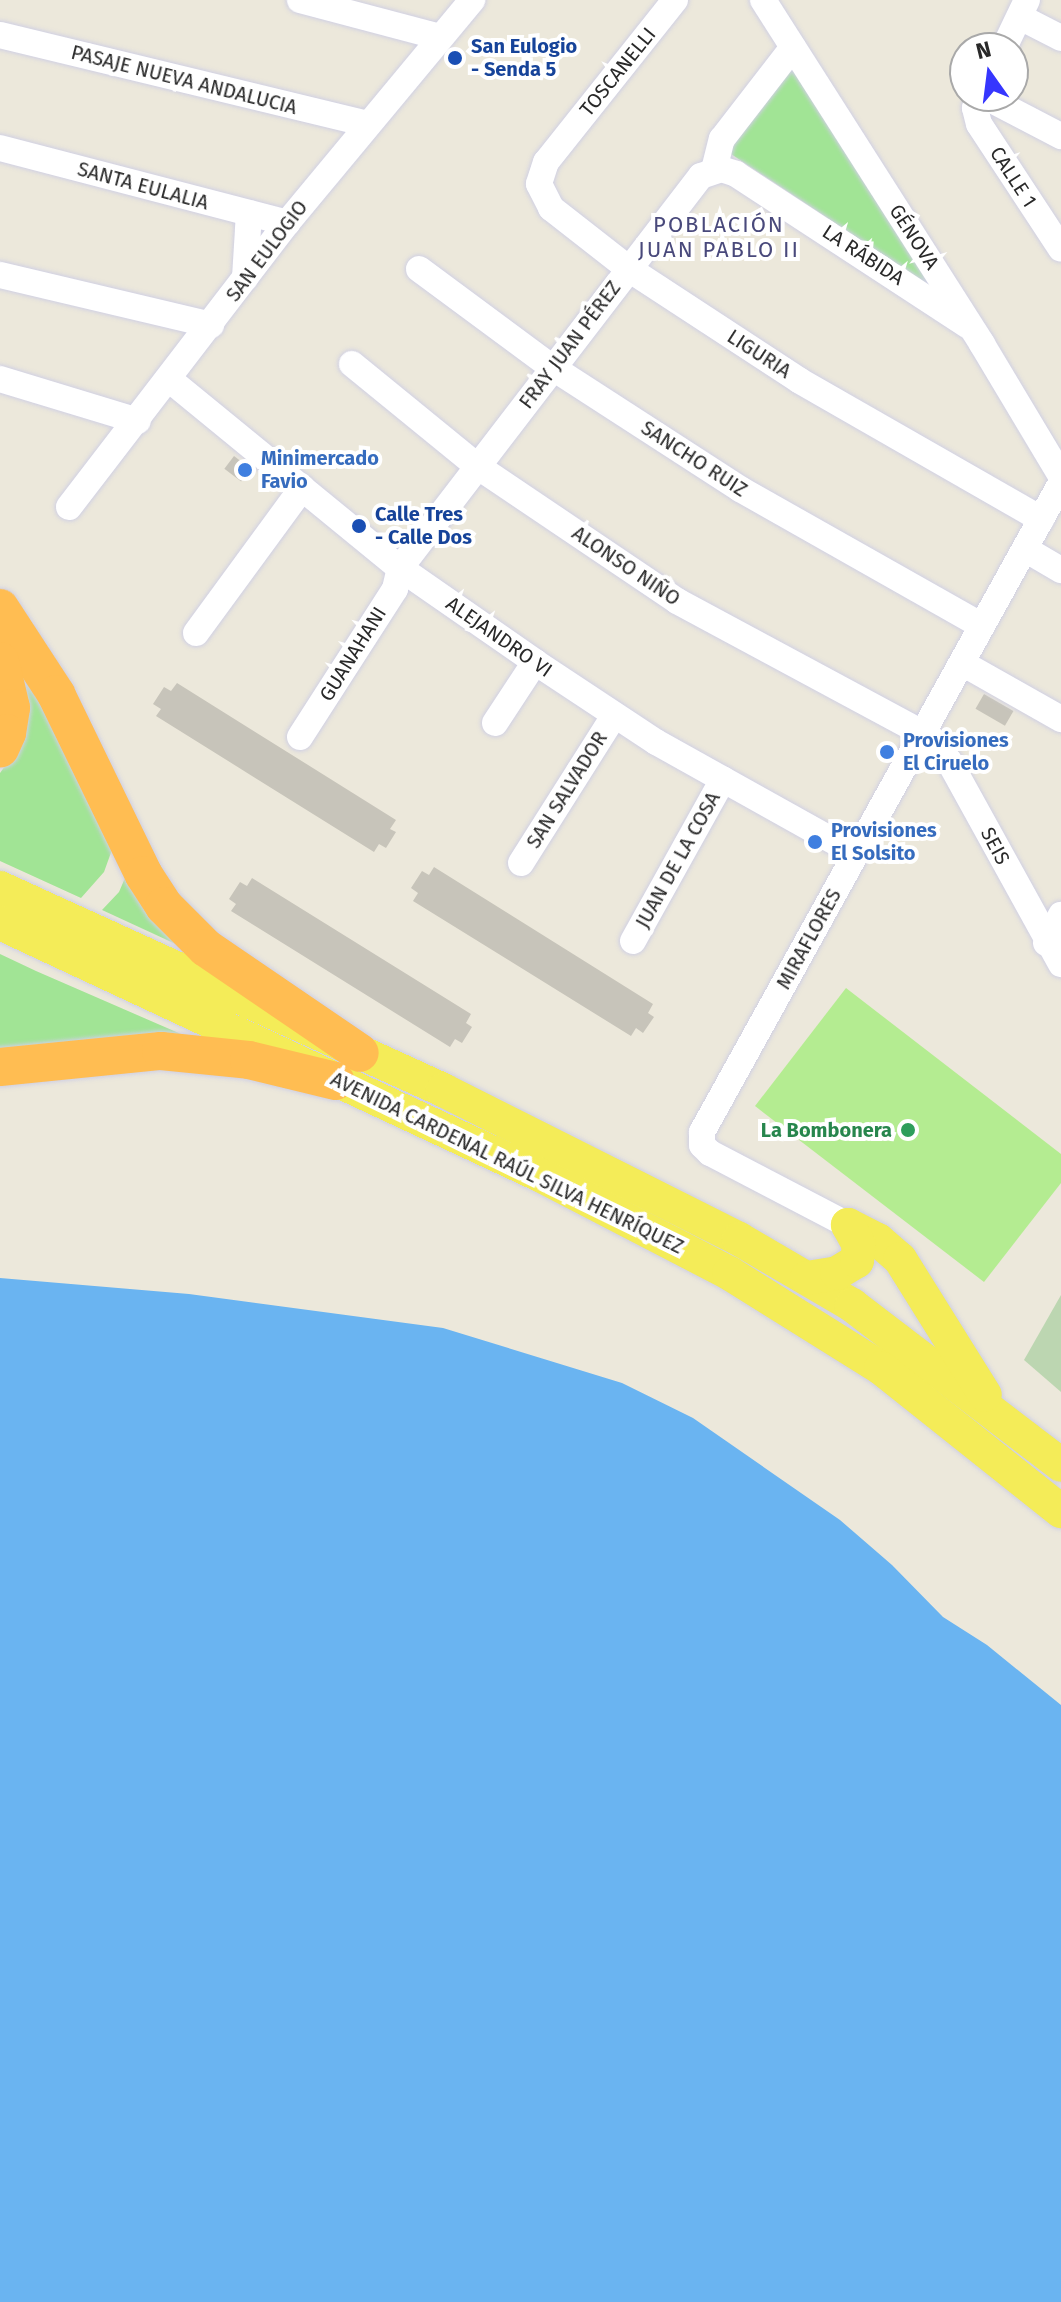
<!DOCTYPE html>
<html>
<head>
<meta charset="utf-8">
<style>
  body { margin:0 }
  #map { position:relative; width:1061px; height:2302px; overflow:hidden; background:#ece8db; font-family:"Fira Sans",sans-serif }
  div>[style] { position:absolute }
  .green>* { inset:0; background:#a1e495 }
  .cemetery>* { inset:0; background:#bcd6b1 }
  .pitch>* { inset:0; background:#b4ec91 }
  .water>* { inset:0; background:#6ab4f1 }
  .building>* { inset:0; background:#c7c4ba; transform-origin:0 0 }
  .roads { filter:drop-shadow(0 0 2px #d0d0e3) drop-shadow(0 0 2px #d0d0e3) }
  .minor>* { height:26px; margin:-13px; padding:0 13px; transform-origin:13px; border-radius:13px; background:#fff }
  .major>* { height:34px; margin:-17px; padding:0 17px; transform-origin:17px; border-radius:17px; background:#f4ec58 }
  .highway>* { height:38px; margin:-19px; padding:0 19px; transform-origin:19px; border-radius:19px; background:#ffbd52 }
  .dots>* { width:22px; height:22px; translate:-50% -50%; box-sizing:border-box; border:4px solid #fff; border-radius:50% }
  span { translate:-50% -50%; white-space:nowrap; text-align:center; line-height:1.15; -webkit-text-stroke:8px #fff; paint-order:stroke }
  .transit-label { font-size:20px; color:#164399; font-weight:700 }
  .left { translate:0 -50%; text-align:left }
  .street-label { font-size:20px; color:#292929 }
  .shop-label { font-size:20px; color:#366cbe; font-weight:700 }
  .leisure-label { font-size:20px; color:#27864d; font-weight:700 }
  .right { translate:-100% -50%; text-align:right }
  .neighbourhood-label { font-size:22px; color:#49497b; letter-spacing:2px }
  .north { position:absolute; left:949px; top:32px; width:80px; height:80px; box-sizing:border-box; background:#fff; border:2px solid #a9a9a9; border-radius:50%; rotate:346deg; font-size:22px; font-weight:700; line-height:32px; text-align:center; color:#292929 }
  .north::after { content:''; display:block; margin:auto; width:28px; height:36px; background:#3636fe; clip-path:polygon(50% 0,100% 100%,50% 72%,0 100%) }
</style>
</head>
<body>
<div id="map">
  <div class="green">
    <i style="clip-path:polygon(791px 62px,933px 288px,728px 152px)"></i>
    <i style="clip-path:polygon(9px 643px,113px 847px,104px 872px,81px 898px,0 861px,0 773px,5px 766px)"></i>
    <i style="clip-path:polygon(128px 871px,180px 946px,102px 910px,119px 892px)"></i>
    <i style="clip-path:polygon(0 954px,36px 971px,197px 1041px,0 1054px)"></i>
  </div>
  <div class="cemetery">
    <i style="clip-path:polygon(1061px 1295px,1061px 1392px,1024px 1360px)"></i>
  </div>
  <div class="pitch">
    <i style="clip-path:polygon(846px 988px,1061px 1154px,1061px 1183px,984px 1282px,755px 1106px)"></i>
  </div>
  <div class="water">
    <i style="clip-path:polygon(0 1278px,189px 1294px,443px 1328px,622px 1383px,693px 1418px,840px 1520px,892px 1565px,943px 1617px,987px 1645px,1061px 1705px,1061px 2302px,0 2302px)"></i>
  </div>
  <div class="building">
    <i style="left:234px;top:456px;width:21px;height:16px;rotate:37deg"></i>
    <i style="clip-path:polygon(177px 683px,396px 820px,390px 829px,396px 832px,386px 848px,379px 844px,374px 852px,156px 716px,161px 709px,153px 704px,164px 687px,171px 691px)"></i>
    <i style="left:984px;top:694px;width:34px;height:17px;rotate:30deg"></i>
    <i style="clip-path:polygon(434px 867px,653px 1004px,648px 1013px,654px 1017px,643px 1033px,636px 1028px,631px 1036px,413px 901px,418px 893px,411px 888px,422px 871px,429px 875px)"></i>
    <i style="clip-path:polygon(252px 878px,471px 1014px,466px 1023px,472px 1027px,462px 1043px,455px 1039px,450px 1047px,231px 911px,236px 904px,229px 899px,240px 882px,247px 886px)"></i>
  </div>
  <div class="roads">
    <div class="minor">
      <i style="left:300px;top:0;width:145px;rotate:14.8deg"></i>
      <i style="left:675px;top:0;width:207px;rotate:128.5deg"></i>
      <i style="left:546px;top:162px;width:23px;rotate:108deg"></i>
      <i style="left:539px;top:184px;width:27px;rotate:63deg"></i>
      <i style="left:551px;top:208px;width:99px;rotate:38deg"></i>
      <i style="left:629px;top:269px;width:204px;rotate:33.2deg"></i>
      <i style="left:800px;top:381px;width:278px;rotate:29.8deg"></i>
      <i style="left:763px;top:0;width:408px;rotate:57.5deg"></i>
      <i style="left:982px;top:344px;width:154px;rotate:59.1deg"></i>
      <i style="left:1020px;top:17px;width:46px;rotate:27.1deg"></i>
      <i style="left:0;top:35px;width:378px;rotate:13.6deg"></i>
      <i style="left:1004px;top:48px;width:53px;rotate:-64.4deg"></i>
      <i style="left:980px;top:96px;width:13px;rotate:113deg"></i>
      <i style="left:975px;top:108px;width:16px;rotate:76deg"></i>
      <i style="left:979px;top:124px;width:149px;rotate:56.7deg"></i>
      <i style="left:984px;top:96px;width:87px;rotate:27.5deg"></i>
      <i style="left:0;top:148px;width:297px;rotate:14.6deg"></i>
      <i style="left:714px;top:170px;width:32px;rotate:-76deg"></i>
      <i style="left:722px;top:139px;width:116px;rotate:-52.3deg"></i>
      <i style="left:419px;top:269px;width:167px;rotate:36.5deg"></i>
      <i style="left:553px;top:368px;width:223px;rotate:32.9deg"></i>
      <i style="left:740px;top:489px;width:278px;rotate:29.5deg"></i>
      <i style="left:0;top:275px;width:217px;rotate:13.3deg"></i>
      <i style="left:245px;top:278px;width:65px;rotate:-86.5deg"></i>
      <i style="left:352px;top:364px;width:161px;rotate:39.2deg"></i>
      <i style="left:477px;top:466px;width:241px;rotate:34deg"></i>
      <i style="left:677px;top:601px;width:287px;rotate:28.3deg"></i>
      <i style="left:930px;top:737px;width:31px;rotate:52deg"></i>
      <i style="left:949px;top:761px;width:232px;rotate:61.1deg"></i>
      <i style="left:0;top:379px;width:144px;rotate:16.9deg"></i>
      <i style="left:170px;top:380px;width:297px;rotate:39.3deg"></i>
      <i style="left:400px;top:568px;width:165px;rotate:34.8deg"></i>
      <i style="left:535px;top:662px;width:145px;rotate:33.5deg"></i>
      <i style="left:656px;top:742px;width:229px;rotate:29.2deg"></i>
      <i style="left:69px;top:507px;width:358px;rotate:-52.5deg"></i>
      <i style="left:287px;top:223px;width:290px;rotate:-50.3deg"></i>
      <i style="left:1025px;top:549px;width:42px;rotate:30.3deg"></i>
      <i style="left:196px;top:633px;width:180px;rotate:-53.8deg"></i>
      <i style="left:962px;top:663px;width:114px;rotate:29.5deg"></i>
      <i style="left:495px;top:723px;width:73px;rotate:-56.7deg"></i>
      <i style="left:300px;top:737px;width:176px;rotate:-57.3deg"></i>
      <i style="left:395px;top:589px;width:22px;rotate:-77deg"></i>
      <i style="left:400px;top:568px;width:494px;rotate:-52.5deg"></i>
      <i style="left:701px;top:176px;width:21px;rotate:-19deg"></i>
      <i style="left:721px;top:169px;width:16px;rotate:18deg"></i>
      <i style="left:736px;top:174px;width:276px;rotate:33.2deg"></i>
      <i style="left:521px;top:863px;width:174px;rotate:-57.7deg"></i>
      <i style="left:633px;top:941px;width:185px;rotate:-60.9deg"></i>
      <i style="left:1046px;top:943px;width:32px;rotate:-62deg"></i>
      <i style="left:848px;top:1225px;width:156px;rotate:-152.4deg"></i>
      <i style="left:710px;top:1153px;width:11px;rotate:-135deg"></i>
      <i style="left:702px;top:1145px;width:13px;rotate:-90deg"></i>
      <i style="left:702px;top:1132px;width:742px;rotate:-61.05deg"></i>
    </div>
    <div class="major">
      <i style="left:0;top:888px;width:487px;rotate:24.5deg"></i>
      <i style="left:443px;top:1090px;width:331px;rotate:26.7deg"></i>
      <i style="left:739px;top:1239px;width:131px;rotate:30.3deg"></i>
      <i style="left:852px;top:1305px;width:263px;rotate:37.4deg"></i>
      <i style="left:0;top:923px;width:596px;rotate:25.02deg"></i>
      <i style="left:540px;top:1175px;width:213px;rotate:27.4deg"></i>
      <i style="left:729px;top:1273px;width:179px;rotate:32deg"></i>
      <i style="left:881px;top:1368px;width:230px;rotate:38.5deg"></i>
      <i style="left:848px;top:1225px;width:34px;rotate:27deg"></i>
      <i style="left:878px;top:1240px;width:29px;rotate:41deg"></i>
      <i style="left:900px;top:1259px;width:160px;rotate:58deg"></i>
      <i style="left:807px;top:1278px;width:30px;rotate:-9deg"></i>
      <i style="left:837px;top:1273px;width:23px;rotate:-31deg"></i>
      <i style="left:857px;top:1261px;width:16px;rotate:-83deg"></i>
      <i style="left:859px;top:1245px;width:23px;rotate:-119deg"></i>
    </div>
    <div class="highway">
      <i style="left:0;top:608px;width:103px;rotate:56.9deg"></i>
      <i style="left:56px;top:694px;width:201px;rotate:64.1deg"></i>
      <i style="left:144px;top:875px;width:37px;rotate:57deg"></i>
      <i style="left:164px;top:906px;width:59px;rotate:45deg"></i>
      <i style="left:206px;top:948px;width:186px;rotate:34.3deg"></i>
      <i style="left:0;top:661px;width:48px;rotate:76.8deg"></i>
      <i style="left:11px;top:708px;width:25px;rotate:99deg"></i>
      <i style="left:7px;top:733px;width:17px;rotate:114deg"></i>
      <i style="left:0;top:1067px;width:162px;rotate:-5.7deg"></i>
      <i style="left:161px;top:1051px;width:88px;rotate:5.8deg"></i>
      <i style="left:249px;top:1060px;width:89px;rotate:13.6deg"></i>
    </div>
  </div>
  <div class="dots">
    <i style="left:455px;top:58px;background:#1a4fb4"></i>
    <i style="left:245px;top:470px;background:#3f7fe0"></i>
    <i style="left:359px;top:526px;background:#1a4fb4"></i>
    <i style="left:887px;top:752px;background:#3f7fe0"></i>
    <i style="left:815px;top:842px;background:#3f7fe0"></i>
    <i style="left:908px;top:1130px;background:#2e9e5b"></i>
  </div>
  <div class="transit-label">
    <span class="left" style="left:471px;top:58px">San Eulogio<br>- Senda 5</span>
    <span class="left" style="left:375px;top:526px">Calle Tres<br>- Calle Dos</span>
  </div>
  <div class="street-label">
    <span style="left:618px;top:72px;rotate:-51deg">TOSCANELLI</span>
    <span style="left:184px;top:80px;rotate:14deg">PASAJE NUEVA ANDALUCIA</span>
    <span style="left:1013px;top:177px;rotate:57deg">CALLE 1</span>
    <span style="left:143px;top:186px;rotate:15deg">SANTA EULALIA</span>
    <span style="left:914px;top:237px;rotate:57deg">GÉNOVA</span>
    <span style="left:267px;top:251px;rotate:-53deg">SAN EULOGIO</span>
    <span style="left:863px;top:255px;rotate:33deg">LA RÁBIDA</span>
    <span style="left:570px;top:345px;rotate:-53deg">FRAY JUAN PÉREZ</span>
    <span style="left:759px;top:354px;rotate:33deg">LIGURIA</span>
    <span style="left:694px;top:459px;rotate:33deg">SANCHO RUIZ</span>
    <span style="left:626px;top:566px;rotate:34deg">ALONSO NIÑO</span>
    <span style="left:499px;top:637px;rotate:35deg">ALEJANDRO VI</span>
    <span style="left:353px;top:654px;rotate:-58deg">GUANAHANI</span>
    <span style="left:567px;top:790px;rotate:-58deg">SAN SALVADOR</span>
    <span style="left:995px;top:846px;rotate:62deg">SEIS</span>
    <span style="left:678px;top:860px;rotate:-61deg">JUAN DE LA COSA</span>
    <span style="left:809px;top:939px;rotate:-61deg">MIRAFLORES</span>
    <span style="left:507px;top:1163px;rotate:26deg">AVENIDA CARDENAL RAÚL SILVA HENRÍQUEZ</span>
  </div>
  <div class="shop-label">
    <span class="left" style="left:261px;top:470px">Minimercado<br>Favio</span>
    <span class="left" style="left:903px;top:752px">Provisiones<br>El Ciruelo</span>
    <span class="left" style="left:831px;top:842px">Provisiones<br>El Solsito</span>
  </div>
  <div class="leisure-label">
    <span class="right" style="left:892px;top:1130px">La Bombonera</span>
  </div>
  <div class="neighbourhood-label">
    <span style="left:719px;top:237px">POBLACIÓN<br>JUAN PABLO II</span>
  </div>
  <div class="north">N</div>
</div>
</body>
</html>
